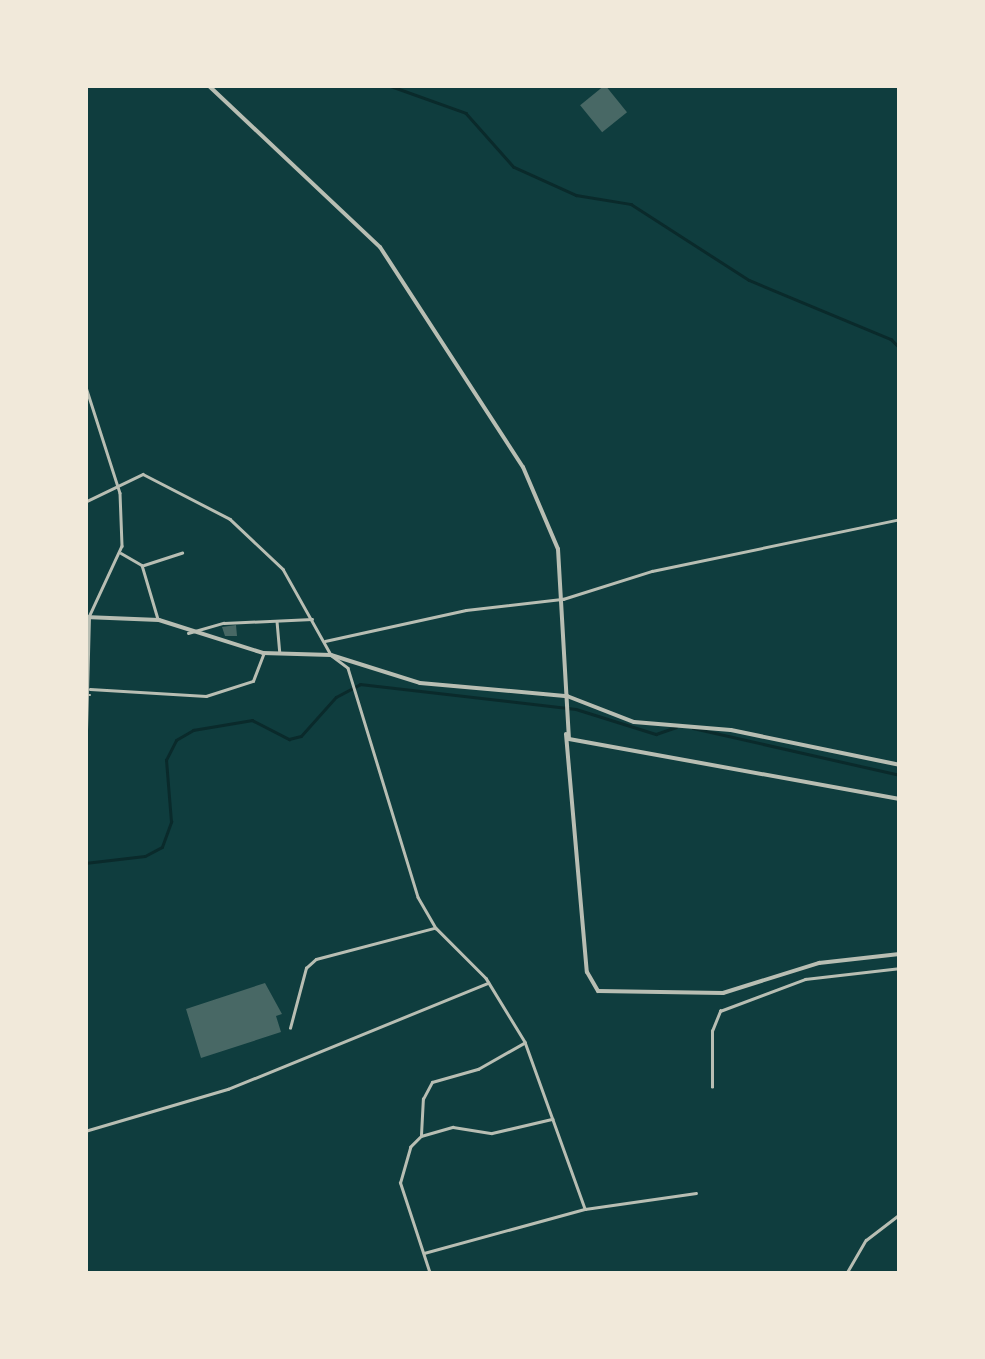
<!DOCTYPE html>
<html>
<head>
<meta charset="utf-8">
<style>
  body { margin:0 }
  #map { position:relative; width:985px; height:1359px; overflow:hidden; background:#0f3d3e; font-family:Helvetica,sans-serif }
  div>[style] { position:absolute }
  .stream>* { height:2.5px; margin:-1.25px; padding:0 1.25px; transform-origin:1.25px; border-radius:1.25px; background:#0a2a2b }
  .building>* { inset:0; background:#486865; transform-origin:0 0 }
  .minor>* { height:2.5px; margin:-1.25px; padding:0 1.25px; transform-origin:1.25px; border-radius:1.25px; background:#b8beb3 }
  .tertiary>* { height:4px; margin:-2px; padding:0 2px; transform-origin:2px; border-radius:2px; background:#b8beb3 }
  span { translate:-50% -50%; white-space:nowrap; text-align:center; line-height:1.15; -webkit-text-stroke:9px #f1e9da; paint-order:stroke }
  .frame { position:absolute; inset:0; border:88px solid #f1e9da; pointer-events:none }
</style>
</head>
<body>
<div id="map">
  <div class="stream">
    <i style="left:388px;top:85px;width:83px;rotate:19.7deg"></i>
    <i style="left:466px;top:113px;width:72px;rotate:48.4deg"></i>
    <i style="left:514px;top:167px;width:68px;rotate:24.3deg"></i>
    <i style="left:576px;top:195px;width:56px;rotate:9.3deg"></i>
    <i style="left:631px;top:204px;width:140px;rotate:32.8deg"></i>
    <i style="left:749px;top:280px;width:154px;rotate:22.6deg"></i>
    <i style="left:891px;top:339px;width:13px;rotate:45deg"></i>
    <i style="left:693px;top:728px;width:212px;rotate:12.8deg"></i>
    <i style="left:85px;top:863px;width:60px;rotate:-6.7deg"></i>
    <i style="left:145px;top:856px;width:19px;rotate:-28deg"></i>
    <i style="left:162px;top:847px;width:27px;rotate:-70deg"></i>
    <i style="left:171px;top:822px;width:62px;rotate:-94.6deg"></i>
    <i style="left:166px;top:760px;width:22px;rotate:-63deg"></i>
    <i style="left:176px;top:740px;width:20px;rotate:-30deg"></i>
    <i style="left:193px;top:730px;width:60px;rotate:-9.6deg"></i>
    <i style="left:252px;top:720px;width:42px;rotate:27.2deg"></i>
    <i style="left:289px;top:739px;width:12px;rotate:-14deg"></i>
    <i style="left:301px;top:736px;width:52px;rotate:-48.1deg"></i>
    <i style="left:336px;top:697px;width:27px;rotate:-28deg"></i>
    <i style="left:360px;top:684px;width:217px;rotate:6.6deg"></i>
    <i style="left:576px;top:709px;width:84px;rotate:17.4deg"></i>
    <i style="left:656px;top:734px;width:21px;rotate:-19deg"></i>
  </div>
  <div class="building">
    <i style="left:605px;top:85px;width:35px;height:32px;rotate:51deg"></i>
    <i style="clip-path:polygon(236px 625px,237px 636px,225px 636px,222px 627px)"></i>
    <i style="clip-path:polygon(265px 983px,282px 1014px,276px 1016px,281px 1032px,201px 1058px,186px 1009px)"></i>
  </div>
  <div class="minor">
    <i style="left:85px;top:384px;width:114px;rotate:72.2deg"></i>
    <i style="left:120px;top:493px;width:53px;rotate:87.8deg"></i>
    <i style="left:122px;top:546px;width:78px;rotate:114.9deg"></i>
    <i style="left:85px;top:502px;width:64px;rotate:-25.8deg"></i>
    <i style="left:143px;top:474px;width:98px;rotate:27.3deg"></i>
    <i style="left:230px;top:519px;width:73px;rotate:43.3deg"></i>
    <i style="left:283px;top:569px;width:98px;rotate:60.8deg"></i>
    <i style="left:331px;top:655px;width:21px;rotate:37deg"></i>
    <i style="left:348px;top:668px;width:239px;rotate:73deg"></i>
    <i style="left:418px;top:897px;width:36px;rotate:60deg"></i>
    <i style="left:436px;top:928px;width:71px;rotate:45deg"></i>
    <i style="left:486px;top:978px;width:75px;rotate:58.6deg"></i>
    <i style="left:525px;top:1042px;width:177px;rotate:70.2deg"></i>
    <i style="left:121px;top:553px;width:24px;rotate:30deg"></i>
    <i style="left:142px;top:565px;width:56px;rotate:73.5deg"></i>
    <i style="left:144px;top:565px;width:40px;rotate:-18deg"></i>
    <i style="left:277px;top:621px;width:32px;rotate:85deg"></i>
    <i style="left:188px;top:633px;width:37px;rotate:-16deg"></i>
    <i style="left:224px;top:623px;width:88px;rotate:-2.6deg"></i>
    <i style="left:325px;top:641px;width:144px;rotate:-12.4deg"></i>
    <i style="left:466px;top:610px;width:98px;rotate:-6.5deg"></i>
    <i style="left:563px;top:599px;width:93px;rotate:-17.5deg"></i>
    <i style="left:652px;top:571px;width:253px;rotate:-11.8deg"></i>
    <i style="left:90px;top:689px;width:116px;rotate:3.5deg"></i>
    <i style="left:206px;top:696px;width:49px;rotate:-17.7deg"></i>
    <i style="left:253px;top:681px;width:28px;rotate:-69deg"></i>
    <i style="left:85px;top:695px;width:5px"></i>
    <i style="left:290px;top:1028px;width:62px;rotate:-75.1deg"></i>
    <i style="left:306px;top:968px;width:13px;rotate:-42deg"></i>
    <i style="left:316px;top:959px;width:122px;rotate:-14.7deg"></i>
    <i style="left:712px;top:1087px;width:56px;rotate:-90deg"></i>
    <i style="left:712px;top:1031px;width:22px;rotate:-68deg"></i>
    <i style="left:720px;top:1011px;width:91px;rotate:-20.6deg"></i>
    <i style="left:805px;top:979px;width:96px;rotate:-6.6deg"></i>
    <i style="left:85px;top:1131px;width:149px;rotate:-16.4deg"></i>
    <i style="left:228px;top:1089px;width:281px;rotate:-22.2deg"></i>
    <i style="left:421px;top:1135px;width:36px;rotate:-87deg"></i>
    <i style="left:423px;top:1099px;width:19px;rotate:-62deg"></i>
    <i style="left:432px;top:1082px;width:48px;rotate:-15.8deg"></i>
    <i style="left:478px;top:1069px;width:53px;rotate:-29.5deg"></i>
    <i style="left:424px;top:1253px;width:167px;rotate:-15.3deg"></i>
    <i style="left:585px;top:1209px;width:112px;rotate:-8.2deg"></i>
    <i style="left:430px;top:1274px;width:96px;rotate:-108.2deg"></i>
    <i style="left:400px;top:1183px;width:37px;rotate:-74deg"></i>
    <i style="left:410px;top:1147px;width:16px;rotate:-45deg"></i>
    <i style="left:421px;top:1136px;width:33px;rotate:-16deg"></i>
    <i style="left:453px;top:1127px;width:39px;rotate:9deg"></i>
    <i style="left:492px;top:1133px;width:62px;rotate:-13.1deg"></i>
    <i style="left:846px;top:1274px;width:39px;rotate:-60deg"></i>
    <i style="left:866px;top:1240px;width:43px;rotate:-37.4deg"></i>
  </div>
  <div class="tertiary">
    <i style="left:208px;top:85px;width:236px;rotate:43.3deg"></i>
    <i style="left:380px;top:247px;width:262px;rotate:57deg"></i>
    <i style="left:523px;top:467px;width:89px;rotate:66.9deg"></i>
    <i style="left:558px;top:549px;width:190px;rotate:86.7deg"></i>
    <i style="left:569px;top:739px;width:336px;rotate:10.3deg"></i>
    <i style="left:85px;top:617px;width:74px;rotate:2.3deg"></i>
    <i style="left:159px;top:620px;width:109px;rotate:17.6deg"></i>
    <i style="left:263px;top:653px;width:68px;rotate:1.7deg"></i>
    <i style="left:331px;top:655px;width:93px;rotate:17.5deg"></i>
    <i style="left:420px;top:683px;width:148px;rotate:5.1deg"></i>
    <i style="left:567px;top:696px;width:72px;rotate:21.2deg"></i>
    <i style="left:634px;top:722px;width:97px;rotate:4.7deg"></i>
    <i style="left:731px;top:730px;width:173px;rotate:11.7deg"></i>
    <i style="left:566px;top:734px;width:239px;rotate:85deg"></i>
    <i style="left:587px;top:972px;width:22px;rotate:60deg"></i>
    <i style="left:598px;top:991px;width:125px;rotate:0.9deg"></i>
    <i style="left:723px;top:993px;width:101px;rotate:-17.4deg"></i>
    <i style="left:819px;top:963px;width:81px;rotate:-6.3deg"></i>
    <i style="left:85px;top:769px;width:151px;rotate:-88.5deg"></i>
  </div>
  <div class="frame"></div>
</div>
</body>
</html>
